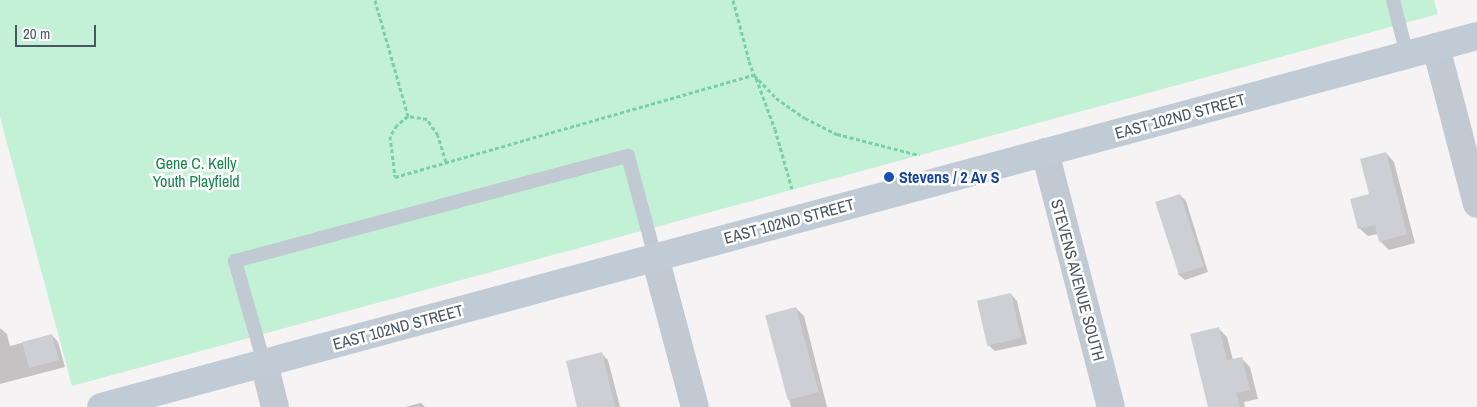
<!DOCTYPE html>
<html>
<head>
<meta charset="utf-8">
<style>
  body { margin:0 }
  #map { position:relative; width:1477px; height:407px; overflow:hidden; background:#f5f3f3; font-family:"Archivo Narrow",sans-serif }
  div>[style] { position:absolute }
  .green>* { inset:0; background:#c3f1d5 }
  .shadow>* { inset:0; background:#0003 }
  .building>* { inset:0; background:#cdcfd5; transform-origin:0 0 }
  .path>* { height:3px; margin-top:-1.5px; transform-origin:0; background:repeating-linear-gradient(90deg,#7ad0a6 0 4px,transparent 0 6.5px) }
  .lane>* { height:14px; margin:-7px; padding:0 7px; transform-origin:7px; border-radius:7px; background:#c1cad2 }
  .street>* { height:28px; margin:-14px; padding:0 14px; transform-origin:14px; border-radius:14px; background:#c1cad2 }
  .secondary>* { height:28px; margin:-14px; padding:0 14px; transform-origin:14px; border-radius:14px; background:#c1cbd6 }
  .dots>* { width:14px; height:14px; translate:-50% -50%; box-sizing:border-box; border:2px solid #fff; border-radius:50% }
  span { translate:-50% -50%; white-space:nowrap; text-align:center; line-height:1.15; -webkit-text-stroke:5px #fff; paint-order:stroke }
  .street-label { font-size:16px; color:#4a5661 }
  .park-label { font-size:16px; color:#17864f }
  .transit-label { font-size:16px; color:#164399; font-weight:700 }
  .left { translate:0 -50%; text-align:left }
  .scale { position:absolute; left:15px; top:25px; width:81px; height:22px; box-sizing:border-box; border:2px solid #4a5661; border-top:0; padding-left:6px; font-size:15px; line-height:18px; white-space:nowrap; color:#4a5661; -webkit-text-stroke:4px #fff; paint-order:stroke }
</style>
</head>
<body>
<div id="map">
  <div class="green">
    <i style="clip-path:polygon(0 0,1434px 0,1438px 14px,72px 386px,0 117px)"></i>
  </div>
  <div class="shadow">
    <i style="clip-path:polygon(1386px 153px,1394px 162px,1415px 243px,1389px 250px,1380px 241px,1378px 234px,1368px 236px,1359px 228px)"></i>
    <i style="clip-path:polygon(1180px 195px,1186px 201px,1208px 272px,1185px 280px,1178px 274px)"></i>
    <i style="clip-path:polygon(1011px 294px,1017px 301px,1027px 344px,995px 351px,988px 345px)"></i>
    <i style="clip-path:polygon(796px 308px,804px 316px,827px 407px,791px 407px,767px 316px)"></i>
    <i style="clip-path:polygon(0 328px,7px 334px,10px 346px,52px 335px,58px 342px,65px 367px,0 384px)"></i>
    <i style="clip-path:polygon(1218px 328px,1227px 337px,1233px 360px,1241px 358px,1250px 367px,1258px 399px,1244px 402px,1245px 407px,1209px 407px)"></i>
    <i style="clip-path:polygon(602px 354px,608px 360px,620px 407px,578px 407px)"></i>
    <i style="clip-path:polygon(421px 403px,425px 407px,405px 407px)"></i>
  </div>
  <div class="building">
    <i style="clip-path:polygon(1386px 152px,1407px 234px,1379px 242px,1375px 225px,1358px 229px,1350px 199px,1369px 194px,1360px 159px)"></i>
    <i style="left:1180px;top:194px;width:76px;height:26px;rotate:72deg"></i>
    <i style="left:1011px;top:293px;width:46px;height:35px;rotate:77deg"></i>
    <i style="left:796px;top:307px;width:88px;height:32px;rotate:75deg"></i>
    <i style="clip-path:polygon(1219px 327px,1227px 360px,1242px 357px,1250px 390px,1236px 393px,1240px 407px,1208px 407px,1190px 334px)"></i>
    <i style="left:52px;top:334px;width:27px;height:31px;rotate:75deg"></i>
    <i style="clip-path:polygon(602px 352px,615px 407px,577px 407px,566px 361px)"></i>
  </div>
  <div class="path">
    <i style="left:375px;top:0;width:121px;rotate:74.1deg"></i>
    <i style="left:733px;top:0;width:62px;rotate:75.1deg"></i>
    <i style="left:749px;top:61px;width:15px;rotate:70deg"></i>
    <i style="left:754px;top:75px;width:32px;rotate:46deg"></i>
    <i style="left:776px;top:98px;width:35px;rotate:35deg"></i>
    <i style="left:805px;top:118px;width:36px;rotate:27deg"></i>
    <i style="left:837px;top:134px;width:85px;rotate:14.4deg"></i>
    <i style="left:756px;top:78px;width:54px;rotate:69.6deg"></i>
    <i style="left:775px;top:129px;width:62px;rotate:74.2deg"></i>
    <i style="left:446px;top:162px;width:28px;rotate:-107deg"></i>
    <i style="left:438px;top:135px;width:19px;rotate:-125deg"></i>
    <i style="left:427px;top:119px;width:19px;rotate:-171deg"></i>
    <i style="left:408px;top:116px;width:14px;rotate:141deg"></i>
    <i style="left:397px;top:125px;width:13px;rotate:122deg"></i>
    <i style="left:390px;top:136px;width:41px;rotate:83deg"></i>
    <i style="left:395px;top:177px;width:373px;rotate:-15.9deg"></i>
  </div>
  <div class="lane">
    <i style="left:1393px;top:0;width:57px;rotate:75.7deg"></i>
    <i style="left:264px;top:363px;width:106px;rotate:-105.9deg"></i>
    <i style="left:235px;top:261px;width:407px;rotate:-15deg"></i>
    <i style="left:628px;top:156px;width:105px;rotate:75deg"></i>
  </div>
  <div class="street">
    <i style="left:1436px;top:47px;width:162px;rotate:75.4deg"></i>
    <i style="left:1045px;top:152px;width:263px;rotate:75.5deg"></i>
    <i style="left:655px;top:257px;width:155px;rotate:75.1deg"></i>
    <i style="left:264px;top:363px;width:45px;rotate:76deg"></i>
  </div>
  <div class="secondary">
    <i style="left:101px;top:407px;width:1425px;rotate:-15.09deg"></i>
  </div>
  <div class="dots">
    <i style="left:889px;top:177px;background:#1a4fb4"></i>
  </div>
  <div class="street-label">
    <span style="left:1180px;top:116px;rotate:-15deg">EAST 102ND STREET</span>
    <span style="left:789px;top:221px;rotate:-15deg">EAST 102ND STREET</span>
    <span style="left:1078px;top:280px;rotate:75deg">STEVENS AVENUE SOUTH</span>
    <span style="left:398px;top:327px;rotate:-15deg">EAST 102ND STREET</span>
  </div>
  <div class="park-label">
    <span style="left:196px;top:172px">Gene C. Kelly<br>Youth Playfield</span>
  </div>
  <div class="transit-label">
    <span class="left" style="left:899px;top:177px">Stevens / 2 Av S</span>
  </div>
  <div class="scale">20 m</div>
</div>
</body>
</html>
